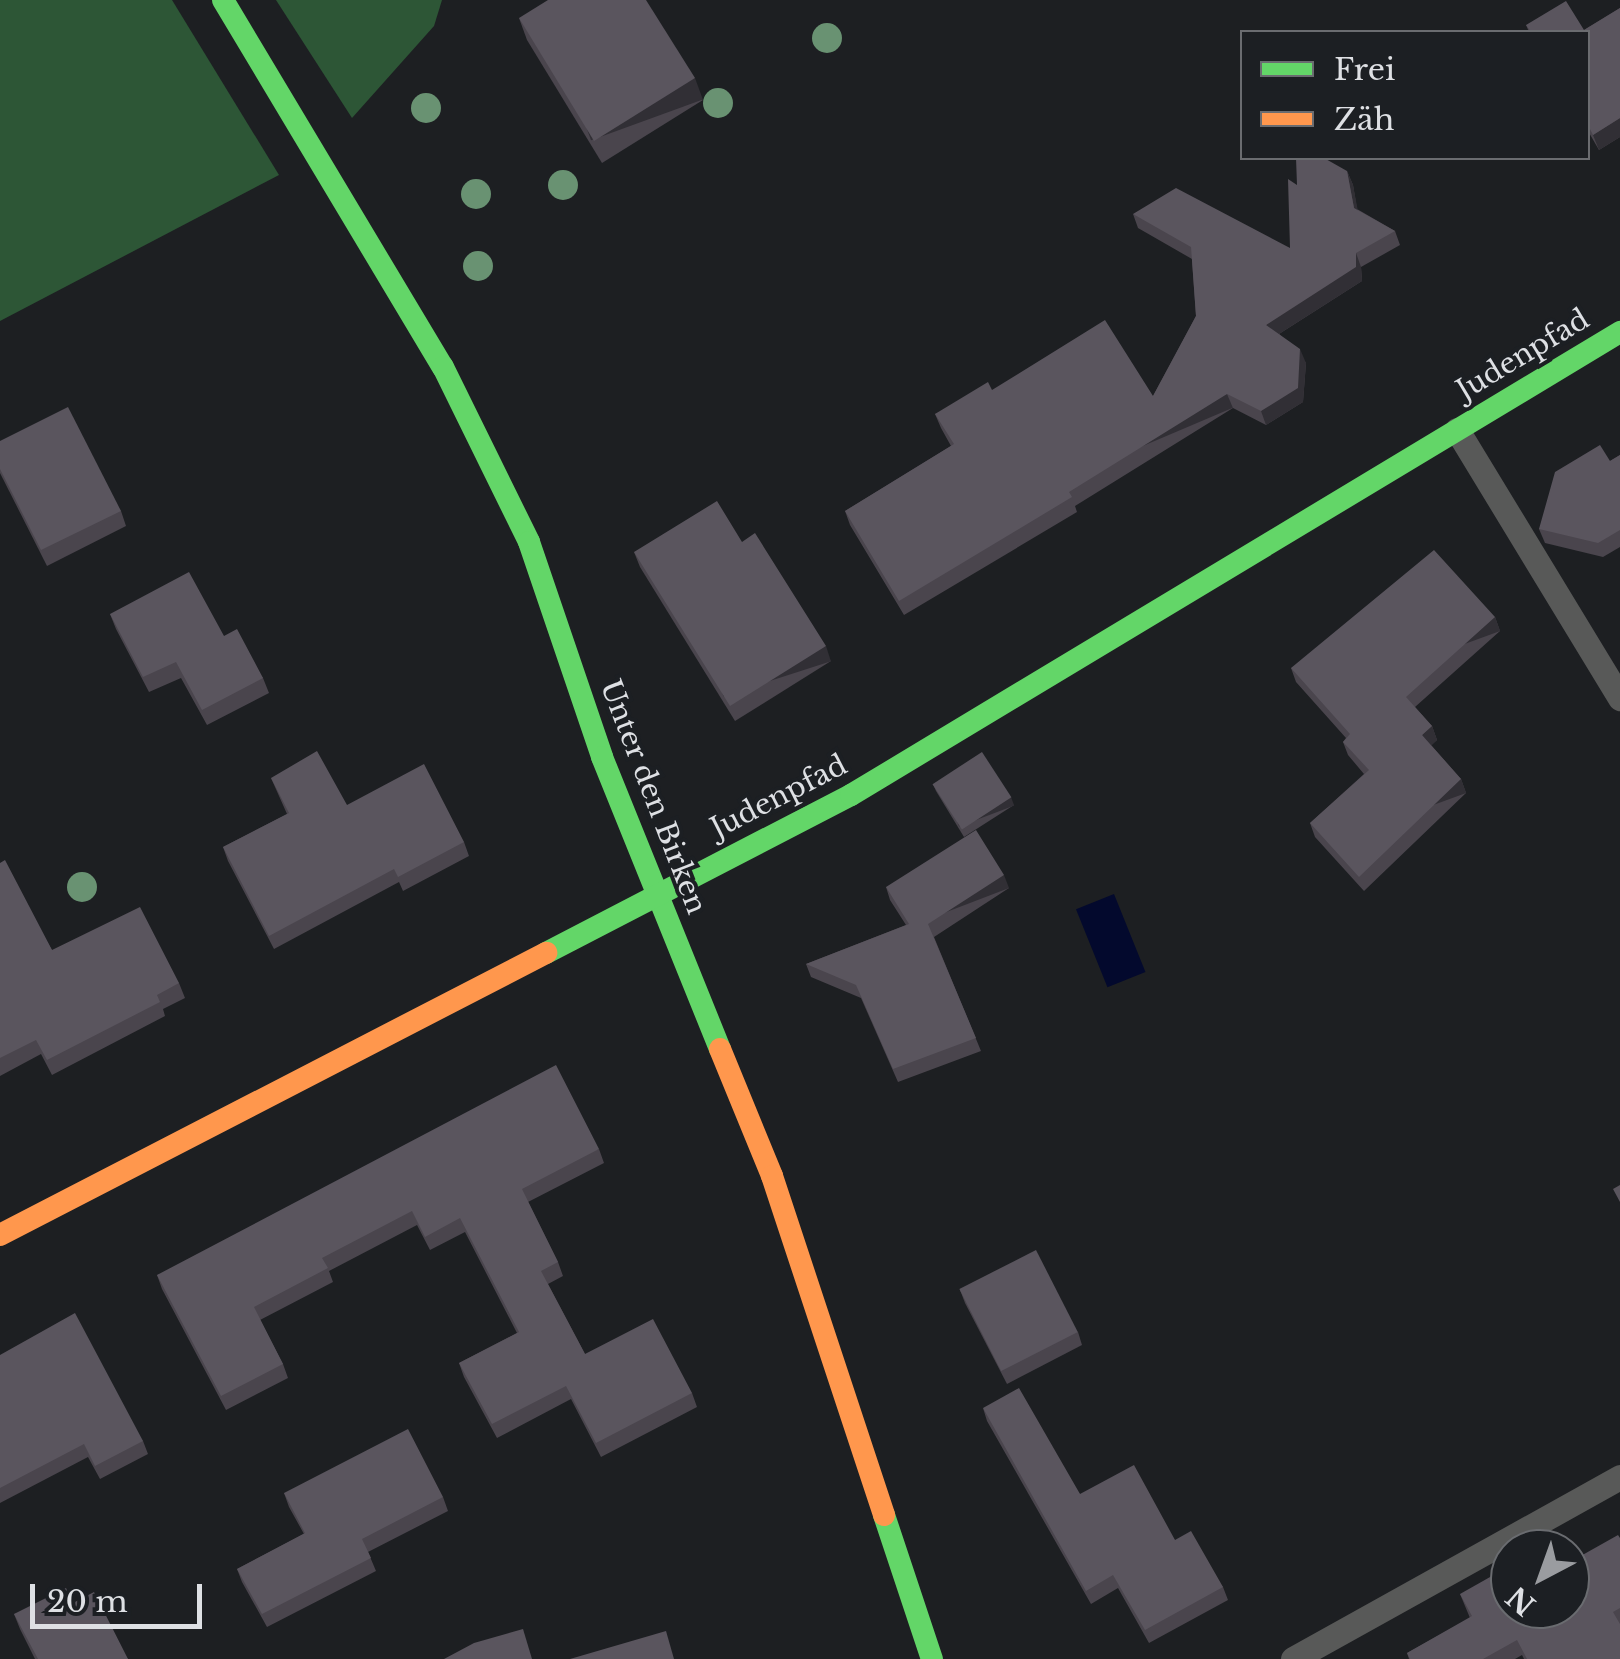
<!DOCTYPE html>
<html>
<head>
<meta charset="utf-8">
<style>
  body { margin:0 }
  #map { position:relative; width:1620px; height:1659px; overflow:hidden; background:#1d1f22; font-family:"Libre Baskerville",serif }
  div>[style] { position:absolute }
  .forest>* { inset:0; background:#2d5636 }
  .water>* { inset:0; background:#03092d; transform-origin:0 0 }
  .lane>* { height:25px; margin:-12.5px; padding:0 12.5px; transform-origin:12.5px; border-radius:12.5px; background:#585958 }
  .fast>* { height:22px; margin:-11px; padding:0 11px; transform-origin:11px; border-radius:11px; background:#63d668 }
  .slow>* { height:22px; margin:-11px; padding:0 11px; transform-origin:11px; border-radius:11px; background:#ff974d }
  .trees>* { width:30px; height:30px; margin:-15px; border-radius:50%; background:#699272 }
  .wall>* { inset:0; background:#4a454d }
  .shaded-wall>* { inset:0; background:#312f35; transform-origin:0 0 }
  .building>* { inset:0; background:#5a555e; transform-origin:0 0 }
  span { translate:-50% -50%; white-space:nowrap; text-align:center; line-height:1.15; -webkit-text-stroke:8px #1c1f23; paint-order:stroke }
  .street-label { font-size:28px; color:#dee0e4 }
  .legend { position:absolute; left:1240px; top:30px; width:350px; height:130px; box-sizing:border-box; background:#1c1f23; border:2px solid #6a6c70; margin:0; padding:12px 18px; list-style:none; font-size:30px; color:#dee0e4 }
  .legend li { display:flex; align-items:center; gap:20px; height:50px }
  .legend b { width:50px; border:2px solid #6a6c70 }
  .north { position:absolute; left:1490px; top:1529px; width:100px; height:100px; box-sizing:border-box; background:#1c1f23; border:2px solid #6a6c70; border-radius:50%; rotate:221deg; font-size:28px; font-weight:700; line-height:40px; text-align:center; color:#dee0e4 }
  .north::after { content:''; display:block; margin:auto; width:35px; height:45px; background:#9a9ca0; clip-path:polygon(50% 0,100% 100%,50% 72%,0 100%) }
  .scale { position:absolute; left:30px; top:1584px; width:172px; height:45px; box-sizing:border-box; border:5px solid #dee0e4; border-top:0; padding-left:12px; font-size:30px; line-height:35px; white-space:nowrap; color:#dee0e4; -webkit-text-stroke:8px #1c1f23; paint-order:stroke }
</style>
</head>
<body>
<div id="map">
  <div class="forest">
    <i style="clip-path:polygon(0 0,172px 0,279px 175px,0 321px)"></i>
    <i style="clip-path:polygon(276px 0,442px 0,434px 26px,352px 118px)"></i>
  </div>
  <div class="water">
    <i style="left:1114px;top:894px;width:84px;height:41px;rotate:68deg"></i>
  </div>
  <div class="lane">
    <i style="left:1457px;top:430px;width:314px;rotate:58.7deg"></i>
    <i style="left:1293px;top:1659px;width:374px;rotate:-29.1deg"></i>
  </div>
  <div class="fast">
    <i style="left:223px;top:0;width:428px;rotate:59.1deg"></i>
    <i style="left:443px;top:367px;width:195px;rotate:63.8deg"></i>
    <i style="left:529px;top:542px;width:227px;rotate:71.2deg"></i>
    <i style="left:602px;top:757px;width:315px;rotate:68deg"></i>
    <i style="left:546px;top:953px;width:343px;rotate:-27.4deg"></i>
    <i style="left:851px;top:795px;width:898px;rotate:-31.05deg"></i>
    <i style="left:884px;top:1515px;width:152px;rotate:71.6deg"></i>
  </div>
  <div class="slow">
    <i style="left:720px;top:1049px;width:137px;rotate:67.7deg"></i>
    <i style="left:772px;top:1176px;width:357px;rotate:71.7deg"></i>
    <i style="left:0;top:1235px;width:615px;rotate:-27.32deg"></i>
  </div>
  <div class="trees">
    <i style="left:827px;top:38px"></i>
    <i style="left:718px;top:103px"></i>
    <i style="left:426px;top:108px"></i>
    <i style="left:563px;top:185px"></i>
    <i style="left:476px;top:194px"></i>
    <i style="left:478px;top:266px"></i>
    <i style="left:82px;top:887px"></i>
  </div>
  <div class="wall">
    <i style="clip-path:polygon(1620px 8px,1620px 137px,1599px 150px,1588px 131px,1588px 32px,1529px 32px,1526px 25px,1584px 30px)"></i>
    <i style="clip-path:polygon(519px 18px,703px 100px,602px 163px,527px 40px)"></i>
    <i style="clip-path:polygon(1347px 171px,1353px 185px,1357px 209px,1395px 231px,1400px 245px,1361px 267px,1362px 281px,1279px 334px,1306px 363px,1303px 402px,1266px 425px,1233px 408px,1075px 506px,1077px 512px,904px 615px,850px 525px,845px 511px,951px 446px,941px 428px,935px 414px,992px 390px,1153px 396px,1196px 316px,1192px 259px,1138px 228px,1133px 214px,1290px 248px,1297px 185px)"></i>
    <i style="clip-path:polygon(0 441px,121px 511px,126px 526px,47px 566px,0 473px)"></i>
    <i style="clip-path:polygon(1620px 455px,1620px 547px,1603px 557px,1545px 543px,1539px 529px,1610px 461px)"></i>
    <i style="clip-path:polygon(634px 552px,831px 661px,735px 721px,640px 567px)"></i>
    <i style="clip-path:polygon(110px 614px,224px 636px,263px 678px,269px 693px,207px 725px,181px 678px,149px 692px,116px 629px)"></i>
    <i style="clip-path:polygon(1495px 617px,1500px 631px,1415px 707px,1432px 726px,1437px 740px,1431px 745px,1461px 779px,1466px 793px,1364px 891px,1315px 837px,1310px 823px,1364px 774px,1348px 755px,1343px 742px,1346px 738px,1296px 682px,1291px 668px)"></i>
    <i style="clip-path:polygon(271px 778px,347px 805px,464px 842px,469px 856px,403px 891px,399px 882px,274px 949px,228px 861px,223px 847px,287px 814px)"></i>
    <i style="clip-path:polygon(933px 784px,1014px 805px,964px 837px,936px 791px)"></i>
    <i style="clip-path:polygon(0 863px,52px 950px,179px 983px,185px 998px,163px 1009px,165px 1016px,52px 1075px,41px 1054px,0 1076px)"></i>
    <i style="clip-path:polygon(886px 887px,1009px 888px,934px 937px,981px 1051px,898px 1082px,861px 998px,811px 977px,806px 964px,906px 925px,890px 900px)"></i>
    <i style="clip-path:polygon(599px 1149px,604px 1163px,528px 1202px,558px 1262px,563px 1276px,548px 1284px,585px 1354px,692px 1393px,697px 1407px,601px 1457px,571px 1399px,497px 1438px,464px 1377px,459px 1363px,517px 1333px,465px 1232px,430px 1250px,417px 1225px,329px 1271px,333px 1282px,260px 1320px,283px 1364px,288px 1378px,226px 1410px,162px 1289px,157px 1275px)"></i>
    <i style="clip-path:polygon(960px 1290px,1078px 1332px,1082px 1345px,1007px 1384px,965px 1303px)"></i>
    <i style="clip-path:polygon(0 1355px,143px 1441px,148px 1454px,100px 1479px,88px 1457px,0 1503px)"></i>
    <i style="clip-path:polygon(983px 1408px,1080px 1494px,1175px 1540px,1223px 1587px,1228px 1600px,1149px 1643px,1118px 1588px,1091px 1604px,987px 1421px)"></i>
    <i style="clip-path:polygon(284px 1493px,443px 1497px,448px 1511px,368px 1552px,376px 1571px,267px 1627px,242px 1582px,237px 1569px,304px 1534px,289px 1507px)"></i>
    <i style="clip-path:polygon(1620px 1538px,1620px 1659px,1524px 1659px,1522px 1655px,1515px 1659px,1409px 1659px,1407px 1653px,1470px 1618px,1460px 1594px,1510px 1609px)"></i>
    <i style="clip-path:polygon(73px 1603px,128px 1659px,35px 1659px,20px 1629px,14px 1614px)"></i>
  </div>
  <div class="shaded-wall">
    <i style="left:695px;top:78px;width:23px;height:119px;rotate:70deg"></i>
    <i style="clip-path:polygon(1620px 118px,1620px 137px,1599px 150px,1593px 135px)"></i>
    <i style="clip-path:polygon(1347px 171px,1353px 185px,1360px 222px,1354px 208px)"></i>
    <i style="clip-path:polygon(1356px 253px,1361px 267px,1362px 281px,1271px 339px,1266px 325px)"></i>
    <i style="clip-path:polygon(1300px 349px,1306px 363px,1303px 402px,1266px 425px,1261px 411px)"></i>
    <i style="left:1227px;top:394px;width:15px;height:186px;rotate:67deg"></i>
    <i style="left:1495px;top:617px;width:15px;height:120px;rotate:70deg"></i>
    <i style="left:826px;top:646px;width:16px;height:113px;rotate:72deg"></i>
    <i style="clip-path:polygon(1432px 726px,1437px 740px,1428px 749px,1422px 735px)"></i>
    <i style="left:1461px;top:779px;width:15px;height:141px;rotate:70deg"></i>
    <i style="left:1011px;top:797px;width:9px;height:59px;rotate:69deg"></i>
    <i style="left:1004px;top:875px;width:14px;height:90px;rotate:69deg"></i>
  </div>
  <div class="building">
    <i style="clip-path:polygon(548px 0,646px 0,695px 78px,594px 141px,519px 18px)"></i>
    <i style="clip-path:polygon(1566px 1px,1584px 30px,1620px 8px,1620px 118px,1593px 135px,1588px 125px,1588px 32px,1531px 32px,1526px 25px)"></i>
    <i style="clip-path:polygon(1296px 158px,1324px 158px,1347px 171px,1354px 208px,1395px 231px,1356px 253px,1356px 267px,1266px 325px,1300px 349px,1298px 388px,1261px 411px,1227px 394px,1069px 492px,1072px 497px,899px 601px,845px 511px,954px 444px,935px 414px,988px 382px,992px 390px,1105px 320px,1153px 396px,1196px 316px,1191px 247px,1133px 214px,1176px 188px,1290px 248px,1288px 179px,1297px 185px)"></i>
    <i style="clip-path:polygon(68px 407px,121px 511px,41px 550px,0 469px,0 441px)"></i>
    <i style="clip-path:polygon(1600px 445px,1610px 461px,1620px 455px,1620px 530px,1598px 543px,1539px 529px,1555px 472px)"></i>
    <i style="clip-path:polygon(717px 501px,742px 542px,755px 533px,826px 646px,730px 706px,634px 552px)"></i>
    <i style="clip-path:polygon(1434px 550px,1495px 617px,1406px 697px,1432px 726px,1422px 735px,1461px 779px,1359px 877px,1310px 823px,1369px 770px,1343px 742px,1350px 734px,1291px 668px)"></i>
    <i style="clip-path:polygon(189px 572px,224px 636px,237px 629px,263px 678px,202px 710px,176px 662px,143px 677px,110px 614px)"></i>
    <i style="clip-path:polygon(317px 751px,347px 805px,424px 764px,464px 842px,398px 877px,394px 869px,269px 936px,223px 847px,289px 813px,271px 778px)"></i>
    <i style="left:982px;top:752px;width:54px;height:59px;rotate:57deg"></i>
    <i style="clip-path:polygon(976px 830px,1004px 875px,928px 924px,976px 1038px,893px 1069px,856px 985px,806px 964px,909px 924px,886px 887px)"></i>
    <i style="clip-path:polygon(5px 860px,52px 950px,140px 907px,179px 983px,157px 995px,160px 1002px,47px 1060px,36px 1040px,0 1058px,0 863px)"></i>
    <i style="clip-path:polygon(556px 1065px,599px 1149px,522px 1189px,558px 1262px,541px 1271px,585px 1354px,653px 1319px,692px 1393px,596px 1443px,566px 1386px,492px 1424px,459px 1363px,519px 1332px,460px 1218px,425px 1237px,412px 1211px,322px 1258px,328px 1268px,254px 1307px,283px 1364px,221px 1396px,157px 1275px)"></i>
    <i style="clip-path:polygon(1620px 1185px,1620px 1202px,1613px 1189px)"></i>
    <i style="left:1036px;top:1250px;width:92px;height:86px;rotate:63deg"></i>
    <i style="clip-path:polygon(75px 1313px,143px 1441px,95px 1466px,84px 1444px,0 1488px,0 1355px)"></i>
    <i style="clip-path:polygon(1019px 1388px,1080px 1494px,1134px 1465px,1175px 1540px,1191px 1531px,1223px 1587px,1145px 1630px,1113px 1575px,1086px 1591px,983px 1408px)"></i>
    <i style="clip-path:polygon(408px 1429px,443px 1497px,362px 1539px,371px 1558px,262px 1614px,237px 1569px,305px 1533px,284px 1493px)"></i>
    <i style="clip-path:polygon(1618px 1535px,1620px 1538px,1620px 1608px,1613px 1612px,1620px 1624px,1620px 1659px,1527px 1659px,1517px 1640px,1483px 1659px,1410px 1659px,1407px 1653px,1472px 1616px,1460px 1594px,1506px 1568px,1510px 1574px,1510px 1609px,1570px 1609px,1570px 1562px)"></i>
    <i style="clip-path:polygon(66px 1588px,73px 1603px,94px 1592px,128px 1659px,38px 1659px,14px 1614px)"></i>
    <i style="clip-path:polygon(523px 1629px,532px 1659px,444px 1659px,474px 1643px)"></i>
    <i style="clip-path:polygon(666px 1631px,674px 1659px,570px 1659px)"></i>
  </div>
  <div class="street-label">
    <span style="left:1523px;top:355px;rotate:-31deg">Judenpfad</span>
    <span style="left:653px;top:797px;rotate:69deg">Unter den Birken</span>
    <span style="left:779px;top:797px;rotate:-27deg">Judenpfad</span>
  </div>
  <ul class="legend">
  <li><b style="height:12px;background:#63d668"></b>Frei</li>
  <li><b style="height:12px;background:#ff974d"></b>Zäh</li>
  </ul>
  <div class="north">N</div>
  <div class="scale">20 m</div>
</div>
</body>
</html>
